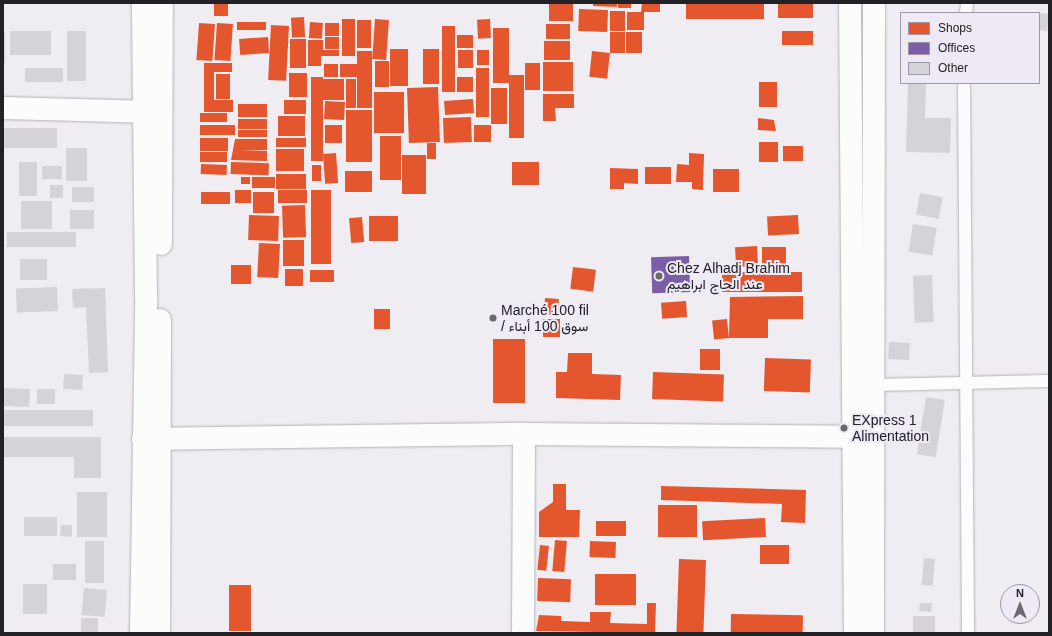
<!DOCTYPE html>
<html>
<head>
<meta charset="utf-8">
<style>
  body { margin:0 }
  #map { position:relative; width:1052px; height:636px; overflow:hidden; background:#efecf2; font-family:Helvetica,Vazirmatn,sans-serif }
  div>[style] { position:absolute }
  .shops>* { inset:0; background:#e4572e; transform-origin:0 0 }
  .offices>* { inset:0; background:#7b5ea7; transform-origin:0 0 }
  .building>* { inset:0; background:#d5d3d7; transform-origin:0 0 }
  .roads { filter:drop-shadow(0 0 1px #b4b1b6) drop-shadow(0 0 1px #b4b1b6) }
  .service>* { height:12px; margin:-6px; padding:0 6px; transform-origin:6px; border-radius:6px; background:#fdfcfd }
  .minor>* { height:22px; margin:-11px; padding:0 11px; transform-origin:11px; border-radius:11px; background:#fdfcfd }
  .tertiary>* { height:22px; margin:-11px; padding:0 11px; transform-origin:11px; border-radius:11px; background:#fdfcfd }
  .secondary>* { height:22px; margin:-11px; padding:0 11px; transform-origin:11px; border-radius:11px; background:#fdfcfd }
  .dots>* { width:11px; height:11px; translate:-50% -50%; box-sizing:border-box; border:2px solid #eee9f5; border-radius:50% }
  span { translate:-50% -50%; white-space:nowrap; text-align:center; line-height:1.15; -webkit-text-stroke:4px #eee9f5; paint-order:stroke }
  .poi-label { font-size:14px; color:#222125 }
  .left { translate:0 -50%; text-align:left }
  .frame { position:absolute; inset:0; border:4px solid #222125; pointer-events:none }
  .legend { position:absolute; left:900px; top:12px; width:140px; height:72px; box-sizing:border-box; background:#eee9f5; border:1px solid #9c99a2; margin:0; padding:5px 7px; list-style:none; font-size:12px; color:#222125 }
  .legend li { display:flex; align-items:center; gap:8px; height:20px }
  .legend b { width:20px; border:1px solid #9c99a2 }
  .north { position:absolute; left:1000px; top:584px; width:40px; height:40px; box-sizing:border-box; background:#eee9f5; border:1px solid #9c99a2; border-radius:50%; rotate:0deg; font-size:11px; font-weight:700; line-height:16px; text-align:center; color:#222125 }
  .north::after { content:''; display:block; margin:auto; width:14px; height:18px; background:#6a686d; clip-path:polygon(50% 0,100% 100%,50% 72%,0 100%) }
</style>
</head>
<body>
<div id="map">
  <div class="shops">
    <i style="left:214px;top:3px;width:14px;height:13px"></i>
    <i style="left:549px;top:3px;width:24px;height:18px"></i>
    <i style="clip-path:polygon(593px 3px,617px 3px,617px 7px,593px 6px)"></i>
    <i style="left:618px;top:3px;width:13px;height:5px"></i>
    <i style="clip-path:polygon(642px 3px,660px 3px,660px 12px,644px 12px,644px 30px,627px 30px,627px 12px,641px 12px)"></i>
    <i style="left:686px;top:3px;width:78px;height:16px"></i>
    <i style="left:813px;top:4px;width:14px;height:35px;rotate:90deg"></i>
    <i style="left:579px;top:9px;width:29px;height:22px;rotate:2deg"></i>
    <i style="left:610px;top:11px;width:15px;height:20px"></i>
    <i style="left:304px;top:17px;width:20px;height:13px;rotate:87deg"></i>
    <i style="left:342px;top:19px;width:13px;height:37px"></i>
    <i style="left:375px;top:19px;width:14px;height:40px;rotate:4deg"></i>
    <i style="left:490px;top:19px;width:19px;height:13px;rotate:87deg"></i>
    <i style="left:357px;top:20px;width:14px;height:28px"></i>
    <i style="left:237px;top:22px;width:29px;height:8px"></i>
    <i style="left:310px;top:22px;width:13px;height:16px;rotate:4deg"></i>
    <i style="left:199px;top:23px;width:16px;height:37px;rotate:4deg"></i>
    <i style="left:217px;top:23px;width:16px;height:37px;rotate:4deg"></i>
    <i style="left:325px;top:23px;width:14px;height:13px"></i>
    <i style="left:546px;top:24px;width:24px;height:15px"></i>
    <i style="left:271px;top:25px;width:18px;height:55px;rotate:3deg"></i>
    <i style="left:442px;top:26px;width:13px;height:66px"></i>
    <i style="left:493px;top:28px;width:16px;height:55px"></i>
    <i style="left:813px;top:31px;width:14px;height:31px;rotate:90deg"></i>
    <i style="left:610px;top:32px;width:15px;height:21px"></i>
    <i style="left:626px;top:32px;width:16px;height:21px"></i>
    <i style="left:457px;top:35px;width:16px;height:13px"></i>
    <i style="left:268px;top:37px;width:16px;height:29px;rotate:86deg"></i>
    <i style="left:325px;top:37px;width:14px;height:12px"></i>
    <i style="left:290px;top:39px;width:16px;height:29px"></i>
    <i style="clip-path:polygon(308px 40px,323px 40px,323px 50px,339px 50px,339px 56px,321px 56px,321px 66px,308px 66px)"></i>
    <i style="left:544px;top:41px;width:26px;height:19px"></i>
    <i style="left:390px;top:49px;width:18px;height:37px"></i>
    <i style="left:423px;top:49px;width:16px;height:35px"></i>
    <i style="left:458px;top:50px;width:15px;height:18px"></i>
    <i style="left:489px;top:50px;width:15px;height:12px;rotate:90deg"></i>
    <i style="clip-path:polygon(357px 51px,372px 51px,372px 108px,357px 108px,357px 77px,340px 77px,340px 64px,357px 64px)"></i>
    <i style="left:592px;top:51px;width:18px;height:26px;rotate:6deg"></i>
    <i style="left:375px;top:61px;width:14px;height:26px"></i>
    <i style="left:543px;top:62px;width:30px;height:29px"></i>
    <i style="clip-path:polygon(204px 63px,232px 63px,232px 72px,214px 72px,214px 100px,233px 100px,233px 112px,204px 112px)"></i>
    <i style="left:525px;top:63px;width:15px;height:27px"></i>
    <i style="left:324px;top:64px;width:14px;height:13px"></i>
    <i style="left:476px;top:68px;width:13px;height:49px"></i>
    <i style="left:307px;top:73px;width:24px;height:18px;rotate:90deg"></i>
    <i style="left:216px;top:74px;width:14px;height:25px"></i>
    <i style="left:509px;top:75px;width:15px;height:63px"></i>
    <i style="left:311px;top:77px;width:12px;height:84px"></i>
    <i style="left:457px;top:77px;width:16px;height:15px"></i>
    <i style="left:323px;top:79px;width:21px;height:21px"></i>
    <i style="left:346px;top:79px;width:10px;height:29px"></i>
    <i style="left:759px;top:82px;width:18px;height:25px"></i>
    <i style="left:438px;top:87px;width:55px;height:31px;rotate:88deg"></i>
    <i style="left:491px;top:88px;width:16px;height:36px"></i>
    <i style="left:374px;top:92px;width:30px;height:41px"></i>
    <i style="clip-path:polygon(543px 94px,574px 94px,574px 108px,555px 108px,556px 121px,543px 121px)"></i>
    <i style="left:473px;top:99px;width:14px;height:29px;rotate:86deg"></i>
    <i style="left:284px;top:100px;width:22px;height:14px"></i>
    <i style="left:325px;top:101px;width:20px;height:18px;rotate:3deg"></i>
    <i style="left:238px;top:104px;width:29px;height:13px"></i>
    <i style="left:346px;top:110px;width:26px;height:52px"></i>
    <i style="left:200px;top:113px;width:27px;height:9px"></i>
    <i style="left:278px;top:116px;width:27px;height:20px"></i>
    <i style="left:471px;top:117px;width:25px;height:28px;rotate:88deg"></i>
    <i style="clip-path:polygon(758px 118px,774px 120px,776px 131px,758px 130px)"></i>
    <i style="left:238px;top:119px;width:29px;height:10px"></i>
    <i style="left:235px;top:125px;width:10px;height:35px;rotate:90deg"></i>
    <i style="left:325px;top:125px;width:17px;height:18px"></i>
    <i style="left:474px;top:125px;width:17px;height:17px"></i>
    <i style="left:238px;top:130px;width:29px;height:7px"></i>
    <i style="left:380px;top:136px;width:21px;height:44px"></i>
    <i style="left:200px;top:138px;width:28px;height:13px"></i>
    <i style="left:276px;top:138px;width:30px;height:9px"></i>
    <i style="clip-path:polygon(235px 139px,267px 139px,267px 150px,238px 150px,267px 151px,267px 161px,231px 160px)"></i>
    <i style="left:759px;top:142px;width:19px;height:20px"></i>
    <i style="left:427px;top:143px;width:9px;height:16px"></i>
    <i style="left:783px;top:146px;width:20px;height:15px"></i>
    <i style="left:276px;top:149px;width:28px;height:22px"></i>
    <i style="left:227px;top:152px;width:10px;height:27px;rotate:90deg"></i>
    <i style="left:336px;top:153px;width:30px;height:13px;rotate:86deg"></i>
    <i style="clip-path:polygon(689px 153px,704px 154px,703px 190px,692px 189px,692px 182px,676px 182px,677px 164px,689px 165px)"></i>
    <i style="left:402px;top:155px;width:24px;height:39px"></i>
    <i style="left:231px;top:162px;width:38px;height:12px;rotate:2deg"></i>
    <i style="left:512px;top:162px;width:27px;height:23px"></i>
    <i style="left:201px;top:164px;width:26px;height:10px;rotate:2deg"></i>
    <i style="left:312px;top:165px;width:9px;height:16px"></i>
    <i style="left:645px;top:167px;width:26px;height:17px"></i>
    <i style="clip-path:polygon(610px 168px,638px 169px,638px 184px,624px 183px,624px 189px,610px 189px)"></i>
    <i style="left:713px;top:169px;width:26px;height:23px"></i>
    <i style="left:345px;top:171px;width:27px;height:21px"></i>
    <i style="left:276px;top:174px;width:30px;height:15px"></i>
    <i style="left:241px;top:177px;width:9px;height:7px"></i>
    <i style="left:275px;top:177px;width:11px;height:23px;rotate:90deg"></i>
    <i style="left:251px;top:190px;width:13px;height:16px;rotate:90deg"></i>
    <i style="left:278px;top:190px;width:29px;height:13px"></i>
    <i style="left:311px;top:190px;width:20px;height:74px"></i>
    <i style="left:201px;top:192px;width:29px;height:12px"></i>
    <i style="left:253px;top:192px;width:21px;height:21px"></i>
    <i style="left:305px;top:205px;width:32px;height:23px;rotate:88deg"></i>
    <i style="left:249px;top:215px;width:30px;height:25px;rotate:2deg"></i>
    <i style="left:798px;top:215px;width:19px;height:31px;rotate:87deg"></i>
    <i style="left:398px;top:216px;width:25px;height:29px;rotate:90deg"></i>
    <i style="left:362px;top:217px;width:25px;height:13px;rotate:85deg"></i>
    <i style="left:283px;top:240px;width:21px;height:26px"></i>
    <i style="left:259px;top:243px;width:21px;height:34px;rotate:3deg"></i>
    <i style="left:757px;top:246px;width:20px;height:22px;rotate:87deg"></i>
    <i style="left:762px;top:247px;width:24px;height:19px"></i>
    <i style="left:231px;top:265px;width:20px;height:19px"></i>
    <i style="left:573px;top:267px;width:23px;height:22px;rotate:7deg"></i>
    <i style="left:285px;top:269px;width:18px;height:17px"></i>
    <i style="left:310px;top:270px;width:24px;height:12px"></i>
    <i style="left:722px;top:272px;width:80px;height:20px"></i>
    <i style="clip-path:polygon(803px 296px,803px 319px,768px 319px,768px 338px,729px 338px,730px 297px)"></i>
    <i style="left:545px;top:298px;width:14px;height:16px;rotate:4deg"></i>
    <i style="left:686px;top:301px;width:16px;height:25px;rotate:86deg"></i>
    <i style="left:374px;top:309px;width:16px;height:20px"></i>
    <i style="left:543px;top:319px;width:17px;height:18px"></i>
    <i style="left:727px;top:319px;width:19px;height:15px;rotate:84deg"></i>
    <i style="left:493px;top:339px;width:32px;height:64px"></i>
    <i style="left:700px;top:349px;width:20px;height:21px"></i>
    <i style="clip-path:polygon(568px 353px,592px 353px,592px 374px,621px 375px,620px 400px,556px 398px,556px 372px,567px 372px)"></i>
    <i style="left:765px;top:358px;width:46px;height:33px;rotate:2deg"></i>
    <i style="left:653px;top:372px;width:71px;height:27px;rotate:2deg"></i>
    <i style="clip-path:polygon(553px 484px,566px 484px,566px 510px,580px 510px,579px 537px,539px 537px,539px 512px,553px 502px)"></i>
    <i style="clip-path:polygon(661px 486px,806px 490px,805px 523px,781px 522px,782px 504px,661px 500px)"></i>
    <i style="left:658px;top:505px;width:39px;height:32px"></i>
    <i style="left:765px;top:518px;width:19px;height:63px;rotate:87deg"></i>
    <i style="left:596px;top:521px;width:30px;height:15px"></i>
    <i style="left:555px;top:540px;width:12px;height:31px;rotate:5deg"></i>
    <i style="left:590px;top:541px;width:26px;height:16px;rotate:2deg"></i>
    <i style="left:540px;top:545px;width:9px;height:25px;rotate:6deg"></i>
    <i style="left:760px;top:545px;width:29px;height:19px"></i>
    <i style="left:679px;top:559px;width:27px;height:74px;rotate:2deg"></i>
    <i style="left:595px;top:574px;width:41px;height:31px"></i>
    <i style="left:538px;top:578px;width:33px;height:23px;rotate:2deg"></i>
    <i style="left:229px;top:585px;width:22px;height:46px"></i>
    <i style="clip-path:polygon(647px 603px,656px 603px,655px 633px,536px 631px,539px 615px,561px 616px,561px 621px,590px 622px,590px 612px,611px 612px,610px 623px,647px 624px)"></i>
    <i style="left:731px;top:614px;width:72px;height:19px;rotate:1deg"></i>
  </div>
  <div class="offices">
    <i style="left:689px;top:256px;width:36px;height:38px;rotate:88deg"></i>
  </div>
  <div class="building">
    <i style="left:1039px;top:13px;width:10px;height:17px;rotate:6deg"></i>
    <i style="left:3px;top:31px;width:2px;height:32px"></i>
    <i style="left:10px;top:31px;width:41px;height:24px"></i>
    <i style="left:67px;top:31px;width:19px;height:50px"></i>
    <i style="left:25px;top:68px;width:38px;height:14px"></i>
    <i style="clip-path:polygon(908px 83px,926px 83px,925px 118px,951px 118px,950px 153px,906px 152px)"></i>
    <i style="left:57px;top:128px;width:20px;height:54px;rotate:90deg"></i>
    <i style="left:87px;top:148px;width:33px;height:21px;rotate:90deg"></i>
    <i style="left:19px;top:162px;width:18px;height:34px"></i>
    <i style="left:42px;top:166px;width:20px;height:13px"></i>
    <i style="left:50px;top:185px;width:13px;height:13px"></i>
    <i style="left:72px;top:187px;width:22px;height:15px"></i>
    <i style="left:920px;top:193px;width:23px;height:22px;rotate:10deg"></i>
    <i style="left:21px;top:201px;width:31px;height:28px"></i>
    <i style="left:70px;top:210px;width:24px;height:19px"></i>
    <i style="left:913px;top:224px;width:24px;height:28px;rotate:9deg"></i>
    <i style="left:76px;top:232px;width:15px;height:69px;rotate:90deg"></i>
    <i style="left:20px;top:259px;width:27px;height:21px"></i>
    <i style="left:932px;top:275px;width:47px;height:19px;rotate:88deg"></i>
    <i style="left:57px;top:287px;width:24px;height:41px;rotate:88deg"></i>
    <i style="clip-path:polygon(105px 288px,108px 372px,89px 373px,86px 307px,73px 308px,72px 289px)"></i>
    <i style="left:889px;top:342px;width:21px;height:17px;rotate:3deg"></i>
    <i style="left:64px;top:374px;width:19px;height:15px;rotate:3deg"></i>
    <i style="left:3px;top:388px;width:27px;height:18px;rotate:2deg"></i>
    <i style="left:37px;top:389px;width:18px;height:15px"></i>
    <i style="left:926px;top:397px;width:19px;height:58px;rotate:9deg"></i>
    <i style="left:93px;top:410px;width:16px;height:90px;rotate:90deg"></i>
    <i style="clip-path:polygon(4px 437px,101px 437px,101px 478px,74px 478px,74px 457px,4px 457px)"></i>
    <i style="left:77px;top:492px;width:30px;height:45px"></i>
    <i style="left:57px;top:517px;width:19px;height:33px;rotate:90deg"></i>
    <i style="clip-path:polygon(61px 525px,72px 525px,72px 537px,60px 536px)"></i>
    <i style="left:85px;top:541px;width:19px;height:42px"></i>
    <i style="left:924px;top:558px;width:11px;height:27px;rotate:5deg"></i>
    <i style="left:53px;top:564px;width:23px;height:16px"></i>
    <i style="left:23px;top:584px;width:24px;height:30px"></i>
    <i style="left:84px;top:588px;width:23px;height:27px;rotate:5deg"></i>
    <i style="clip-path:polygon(920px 603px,932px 603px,931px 612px,919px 611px)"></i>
    <i style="left:913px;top:616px;width:22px;height:17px"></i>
    <i style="left:81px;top:618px;width:17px;height:15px"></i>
  </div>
  <div class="roads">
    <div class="service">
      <i style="left:966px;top:13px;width:10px;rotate:-84deg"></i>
      <i style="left:964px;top:83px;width:550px;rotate:89.58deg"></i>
      <i style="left:873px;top:385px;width:176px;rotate:-1.3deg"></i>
    </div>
    <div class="minor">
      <i style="left:3px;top:108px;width:158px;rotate:1.5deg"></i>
      <i style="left:143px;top:439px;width:381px;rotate:-0.8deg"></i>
      <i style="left:524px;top:434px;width:329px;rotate:0.5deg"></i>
      <i style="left:523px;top:633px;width:199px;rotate:-89.7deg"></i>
    </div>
    <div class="tertiary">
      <i style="left:850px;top:3px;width:630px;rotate:89.55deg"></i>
      <i style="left:873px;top:633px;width:630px;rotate:-89.91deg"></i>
    </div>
    <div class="secondary">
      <i style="left:161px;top:244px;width:241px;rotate:-89.8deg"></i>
      <i style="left:141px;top:633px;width:337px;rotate:-89.1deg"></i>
      <i style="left:146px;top:296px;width:293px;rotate:-90.6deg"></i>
      <i style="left:159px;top:633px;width:313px;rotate:-89.8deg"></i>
    </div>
  </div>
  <div class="dots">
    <i style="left:659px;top:276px;background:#6a686d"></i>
    <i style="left:493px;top:318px;background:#6a686d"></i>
    <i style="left:844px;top:428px;background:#6a686d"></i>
  </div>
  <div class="poi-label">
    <span class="left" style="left:667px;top:276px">Chez Alhadj Brahim<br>عند الحاج ابراهيم</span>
    <span class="left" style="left:501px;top:318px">Marché 100 fil<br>/ سوق 100 أبناء</span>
    <span class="left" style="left:852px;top:428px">EXpress 1<br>Alimentation</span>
  </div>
  <div class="frame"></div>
  <ul class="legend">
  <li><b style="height:11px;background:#e4572e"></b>Shops</li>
  <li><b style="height:11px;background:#7b5ea7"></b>Offices</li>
  <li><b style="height:11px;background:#d5d3d7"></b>Other</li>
  </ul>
  <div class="north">N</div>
</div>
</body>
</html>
